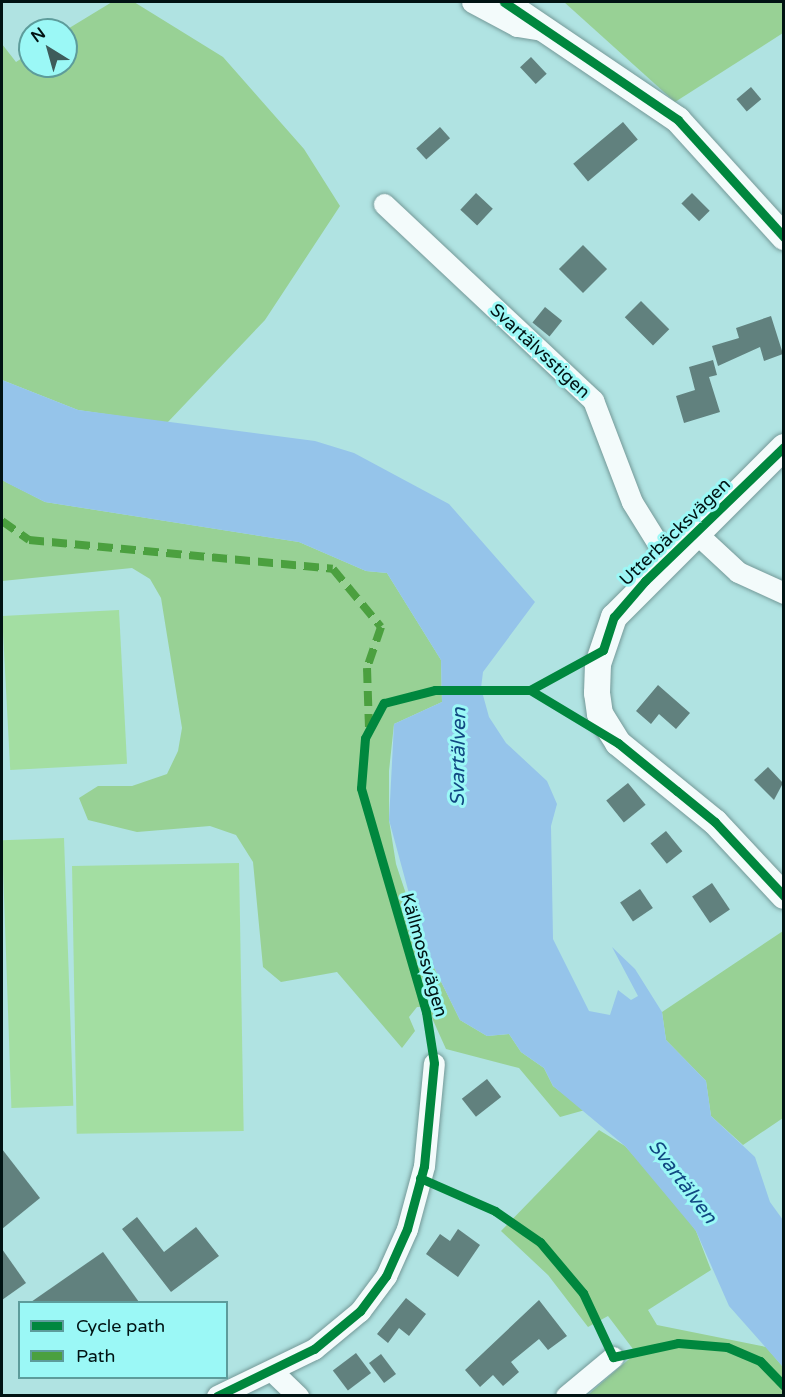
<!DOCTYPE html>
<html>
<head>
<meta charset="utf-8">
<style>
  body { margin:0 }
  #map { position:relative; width:785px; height:1397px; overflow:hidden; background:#b0e3e2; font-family:"Varela Round",sans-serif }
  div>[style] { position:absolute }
  .green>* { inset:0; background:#a3dea2; transform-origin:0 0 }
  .forest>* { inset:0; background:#98d195 }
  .water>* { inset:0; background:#95c4ea }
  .building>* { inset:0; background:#61817e; transform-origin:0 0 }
  .roads { filter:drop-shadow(0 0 2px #749998) drop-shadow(0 0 2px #749998) }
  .minor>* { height:21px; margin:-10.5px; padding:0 10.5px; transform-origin:10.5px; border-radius:10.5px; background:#f3fbfb }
  .tertiary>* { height:26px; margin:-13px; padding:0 13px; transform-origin:13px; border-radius:13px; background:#f3fbfb }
  .quiet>* { height:8px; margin-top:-4px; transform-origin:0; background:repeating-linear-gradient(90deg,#4ba03f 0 15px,transparent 0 23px) }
  .cycleway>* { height:9px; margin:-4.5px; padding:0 4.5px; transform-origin:4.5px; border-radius:4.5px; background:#00873e }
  span { translate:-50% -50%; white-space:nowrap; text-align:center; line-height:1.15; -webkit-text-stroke:6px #9bf8f6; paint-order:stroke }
  .street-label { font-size:18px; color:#011313 }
  .water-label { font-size:20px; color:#114882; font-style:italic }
  .frame { position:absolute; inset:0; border:3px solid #011313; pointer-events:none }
  .legend { position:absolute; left:18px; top:1301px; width:210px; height:78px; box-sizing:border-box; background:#9bf8f6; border:2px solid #5d9c9b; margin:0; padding:8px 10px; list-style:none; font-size:18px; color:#011313 }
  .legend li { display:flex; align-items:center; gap:12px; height:30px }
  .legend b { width:30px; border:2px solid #5d9c9b }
  .north { position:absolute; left:18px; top:18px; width:60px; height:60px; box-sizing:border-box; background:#9bf8f6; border:2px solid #5d9c9b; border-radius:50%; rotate:323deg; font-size:16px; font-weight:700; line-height:24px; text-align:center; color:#011313 }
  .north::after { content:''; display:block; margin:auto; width:21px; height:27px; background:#3e5c5b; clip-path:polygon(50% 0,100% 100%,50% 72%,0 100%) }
</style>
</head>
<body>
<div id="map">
  <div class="green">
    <i style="left:119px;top:610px;width:154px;height:117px;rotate:87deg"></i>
    <i style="left:64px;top:838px;width:268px;height:62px;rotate:88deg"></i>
    <i style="left:239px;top:863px;width:268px;height:167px;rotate:89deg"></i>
  </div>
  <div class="forest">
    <i style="clip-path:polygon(112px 2px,134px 2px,223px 57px,304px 149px,340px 206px,265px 320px,167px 423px,78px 410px,2px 380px,2px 44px,16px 62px,30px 53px,30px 66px,66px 66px,66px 30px)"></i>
    <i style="clip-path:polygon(564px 2px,783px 2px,783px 33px,675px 102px)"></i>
    <i style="clip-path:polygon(2px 480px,45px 502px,299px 542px,366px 571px,387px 573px,441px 660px,442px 702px,394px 724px,389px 771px,389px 820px,396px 864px,423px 945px,460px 1020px,487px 1036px,509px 1034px,521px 1052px,544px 1068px,553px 1086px,585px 1110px,560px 1117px,519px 1068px,446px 1049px,427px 1007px,417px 1007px,409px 1017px,415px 1031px,402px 1048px,337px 972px,281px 982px,263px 967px,253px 862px,236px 835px,210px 826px,137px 832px,88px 820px,79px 798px,98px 786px,132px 786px,167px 774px,178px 751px,182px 728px,161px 598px,150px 579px,132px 568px,2px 581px)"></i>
    <i style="clip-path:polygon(783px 931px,783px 1118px,743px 1145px,711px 1116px,706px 1081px,666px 1040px,662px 1012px)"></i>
    <i style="clip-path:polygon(599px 1130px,625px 1146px,673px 1199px,696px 1231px,711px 1270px,648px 1310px,657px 1325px,766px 1347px,783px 1367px,783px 1395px,589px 1394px,636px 1353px,608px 1316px,588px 1327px,548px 1275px,501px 1231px)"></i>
  </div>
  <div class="water">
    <i style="clip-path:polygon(2px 380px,78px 410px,315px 441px,354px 453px,449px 504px,535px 602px,483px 672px,481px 688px,489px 717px,506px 743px,547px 781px,557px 804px,551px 826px,553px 939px,589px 1011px,610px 1015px,618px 990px,631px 1000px,638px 996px,612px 947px,635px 969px,662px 1012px,666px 1040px,706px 1081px,711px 1116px,755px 1157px,770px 1202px,783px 1220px,783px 1367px,729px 1306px,696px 1231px,625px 1146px,553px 1086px,544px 1068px,521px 1052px,509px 1034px,487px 1036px,460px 1020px,423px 945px,389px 820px,394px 724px,442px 702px,441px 660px,387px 573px,366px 571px,299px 542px,45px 502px,7px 483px,2px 480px)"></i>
  </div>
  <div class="building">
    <i style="left:531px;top:57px;width:23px;height:15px;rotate:47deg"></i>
    <i style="left:751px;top:87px;width:16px;height:19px;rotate:50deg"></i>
    <i style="left:623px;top:122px;width:23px;height:65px;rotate:50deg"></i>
    <i style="left:440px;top:127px;width:15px;height:32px;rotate:48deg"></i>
    <i style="left:476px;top:193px;width:23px;height:23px;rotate:43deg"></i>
    <i style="left:692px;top:193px;width:25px;height:15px;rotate:45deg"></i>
    <i style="left:583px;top:245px;width:34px;height:34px;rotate:45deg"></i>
    <i style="left:641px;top:301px;width:40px;height:23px;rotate:45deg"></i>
    <i style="left:545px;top:307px;width:22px;height:20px;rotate:39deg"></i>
    <i style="clip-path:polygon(771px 316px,783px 354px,764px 361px,760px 347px,718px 366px,712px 346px,739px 338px,736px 328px)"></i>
    <i style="clip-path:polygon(713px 360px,717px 375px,709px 377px,720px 412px,684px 423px,676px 396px,695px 390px,689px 367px)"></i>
    <i style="clip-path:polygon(658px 685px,690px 713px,676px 729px,659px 714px,651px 724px,636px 711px)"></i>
    <i style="clip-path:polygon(768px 767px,783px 783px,774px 800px,754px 780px)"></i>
    <i style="left:628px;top:783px;width:28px;height:28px;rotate:51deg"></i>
    <i style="left:666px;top:831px;width:26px;height:20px;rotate:51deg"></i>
    <i style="left:712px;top:883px;width:32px;height:24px;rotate:56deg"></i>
    <i style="left:640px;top:889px;width:23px;height:24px;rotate:56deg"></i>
    <i style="left:487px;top:1079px;width:23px;height:32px;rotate:52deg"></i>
    <i style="clip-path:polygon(2px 1149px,40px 1198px,2px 1229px)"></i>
    <i style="clip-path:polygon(137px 1217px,164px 1252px,196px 1227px,219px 1256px,171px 1292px,122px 1229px)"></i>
    <i style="clip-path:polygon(458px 1229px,480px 1245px,458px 1277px,426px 1254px,440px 1234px,450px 1241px)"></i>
    <i style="clip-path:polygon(2px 1249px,26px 1283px,2px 1300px)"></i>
    <i style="clip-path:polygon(103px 1252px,139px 1302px,31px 1302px)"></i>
    <i style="clip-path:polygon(406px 1298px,426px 1314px,409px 1336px,399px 1328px,388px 1343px,377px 1334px)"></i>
    <i style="clip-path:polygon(539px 1300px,567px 1336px,548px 1350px,539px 1339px,511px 1362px,519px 1372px,503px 1386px,493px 1375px,480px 1387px,465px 1370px)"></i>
    <i style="left:356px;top:1353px;width:25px;height:29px;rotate:53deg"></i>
    <i style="left:381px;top:1354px;width:25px;height:15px;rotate:53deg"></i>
  </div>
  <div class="roads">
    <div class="minor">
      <i style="left:472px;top:2px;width:51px;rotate:28.1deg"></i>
      <i style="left:517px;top:26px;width:25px;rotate:9deg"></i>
      <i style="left:384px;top:204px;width:287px;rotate:43.2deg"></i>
      <i style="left:593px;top:400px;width:109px;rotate:69.1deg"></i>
      <i style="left:632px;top:502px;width:68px;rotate:58.2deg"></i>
      <i style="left:696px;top:533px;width:57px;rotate:42.9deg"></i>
      <i style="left:738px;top:572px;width:51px;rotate:24.5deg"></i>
      <i style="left:273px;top:1372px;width:35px;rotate:44deg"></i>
      <i style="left:217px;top:1396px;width:108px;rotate:-25.9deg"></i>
      <i style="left:314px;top:1349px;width:60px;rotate:-39.6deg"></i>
      <i style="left:360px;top:1311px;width:44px;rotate:-53.4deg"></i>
      <i style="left:386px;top:1276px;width:51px;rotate:-65.9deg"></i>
      <i style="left:407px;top:1229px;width:65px;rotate:-74.9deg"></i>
      <i style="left:424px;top:1166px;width:103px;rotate:-84.5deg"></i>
      <i style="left:566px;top:1396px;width:61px;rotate:-39.7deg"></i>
    </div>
    <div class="tertiary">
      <i style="left:504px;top:2px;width:210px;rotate:34.1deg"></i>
      <i style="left:678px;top:120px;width:158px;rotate:47.8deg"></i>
      <i style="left:784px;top:447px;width:240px;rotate:135deg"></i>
      <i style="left:614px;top:617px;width:50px;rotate:108.8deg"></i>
      <i style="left:598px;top:664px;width:29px;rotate:92deg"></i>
      <i style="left:597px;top:693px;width:21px;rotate:82deg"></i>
      <i style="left:600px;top:714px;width:34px;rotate:58deg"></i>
      <i style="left:618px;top:743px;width:125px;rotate:39.2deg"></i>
      <i style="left:715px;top:822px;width:101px;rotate:47deg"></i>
    </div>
  </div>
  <div class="quiet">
    <i style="left:2px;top:521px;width:33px;rotate:35deg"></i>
    <i style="left:29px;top:540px;width:305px;rotate:5.4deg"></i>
    <i style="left:333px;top:569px;width:75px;rotate:50.4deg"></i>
    <i style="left:381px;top:627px;width:43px;rotate:108.9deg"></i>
    <i style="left:367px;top:668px;width:59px;rotate:88.1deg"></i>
  </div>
  <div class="cycleway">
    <i style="left:504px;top:2px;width:210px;rotate:34.1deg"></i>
    <i style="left:678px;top:120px;width:158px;rotate:47.8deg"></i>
    <i style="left:530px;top:690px;width:83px;rotate:-28.7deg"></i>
    <i style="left:603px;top:650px;width:35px;rotate:-72deg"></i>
    <i style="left:614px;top:617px;width:48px;rotate:-49.3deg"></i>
    <i style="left:645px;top:581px;width:193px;rotate:-44deg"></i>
    <i style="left:420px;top:1178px;width:82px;rotate:23.7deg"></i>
    <i style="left:495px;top:1211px;width:55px;rotate:34.6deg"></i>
    <i style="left:540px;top:1242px;width:67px;rotate:49.9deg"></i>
    <i style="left:583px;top:1293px;width:71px;rotate:64.9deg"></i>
    <i style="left:613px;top:1357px;width:66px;rotate:-12.2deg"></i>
    <i style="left:678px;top:1343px;width:49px;rotate:4.7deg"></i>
    <i style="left:727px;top:1347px;width:36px;rotate:23deg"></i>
    <i style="left:760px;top:1361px;width:35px;rotate:46deg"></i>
    <i style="left:217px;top:1396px;width:108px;rotate:-25.9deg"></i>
    <i style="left:314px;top:1349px;width:60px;rotate:-39.6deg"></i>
    <i style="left:360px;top:1311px;width:44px;rotate:-53.4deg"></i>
    <i style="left:386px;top:1276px;width:51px;rotate:-65.9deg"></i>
    <i style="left:407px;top:1229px;width:65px;rotate:-74.9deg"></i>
    <i style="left:424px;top:1166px;width:103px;rotate:-84.5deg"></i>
    <i style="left:434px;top:1063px;width:52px;rotate:-98.9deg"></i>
    <i style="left:426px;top:1012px;width:233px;rotate:-106.2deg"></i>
    <i style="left:361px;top:788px;width:50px;rotate:-85.4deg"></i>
    <i style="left:365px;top:738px;width:40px;rotate:-62deg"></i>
    <i style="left:384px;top:703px;width:53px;rotate:-14.3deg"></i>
    <i style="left:435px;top:690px;width:95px"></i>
    <i style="left:530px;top:690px;width:103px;rotate:31.1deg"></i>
    <i style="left:618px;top:743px;width:76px;rotate:39.1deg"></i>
    <i style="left:677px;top:791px;width:49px;rotate:39.2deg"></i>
    <i style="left:715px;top:822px;width:101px;rotate:47deg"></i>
  </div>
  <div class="street-label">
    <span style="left:540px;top:351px;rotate:43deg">Svartälvsstigen</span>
    <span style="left:675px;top:532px;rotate:-44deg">Utterbäcksvägen</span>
    <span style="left:424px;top:955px;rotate:74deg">Källmossvägen</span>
  </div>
  <div class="water-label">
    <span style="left:459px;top:757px;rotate:-89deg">Svartälven</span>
    <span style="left:682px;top:1182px;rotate:53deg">Svartälven</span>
  </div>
  <div class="frame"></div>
  <ul class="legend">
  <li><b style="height:8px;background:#00873e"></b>Cycle path</li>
  <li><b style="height:8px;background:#4ba03f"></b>Path</li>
  </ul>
  <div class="north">N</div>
</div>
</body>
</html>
